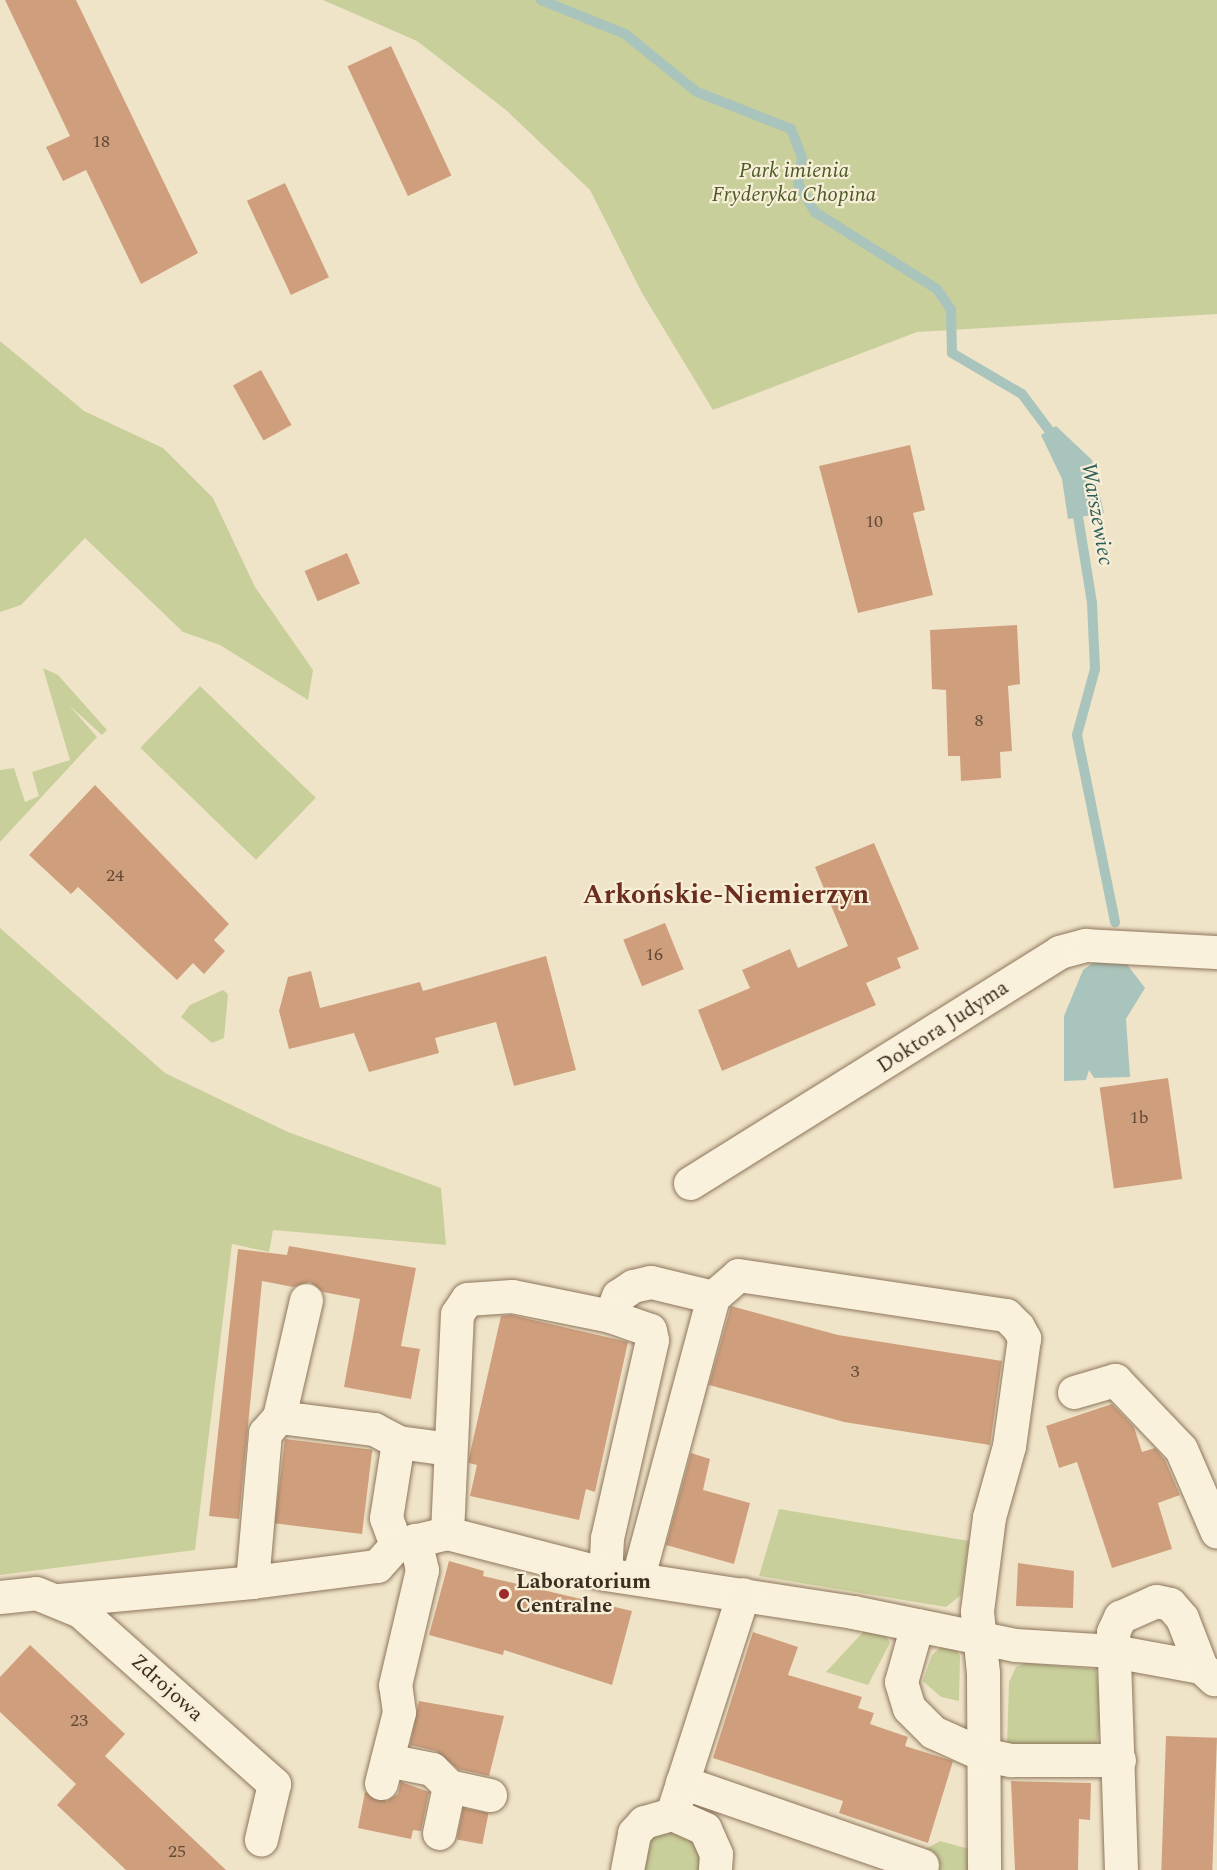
<!DOCTYPE html>
<html>
<head>
<meta charset="utf-8">
<style>
  body { margin:0 }
  #map { position:relative; width:1217px; height:1870px; overflow:hidden; background:#f0e4c8; font-family:Spectral,serif }
  div>[style] { position:absolute }
  .green>* { inset:0; background:#c9cf9b; transform-origin:0 0 }
  .water>* { inset:0; background:#a9c4bc }
  .stream>* { height:10px; margin:-5px; padding:0 5px; transform-origin:5px; border-radius:5px; background:#a9c4bc }
  .building>* { inset:0; background:#cf9f7d; transform-origin:0 0 }
  .roads { filter:drop-shadow(0 0 2px #8d765c) drop-shadow(0 0 2px #8d765c) }
  .street>* { height:33px; margin:-16.5px; padding:0 16.5px; transform-origin:16.5px; border-radius:16.5px; background:#faf1dc }
  .dots>* { width:16px; height:16px; translate:-50% -50%; box-sizing:border-box; border:3px solid #f7eed8; border-radius:50% }
  span { translate:-50% -50%; white-space:nowrap; text-align:center; line-height:1.15; -webkit-text-stroke:4.5px #f7eed8; paint-order:stroke }
  .number-label { font-size:18px; color:#624a37 }
  .number-label span { -webkit-text-stroke-width:0 }
  .park-label { font-size:21px; color:#4d5a26; font-style:italic }
  .street-label { font-size:21px; color:#3d2e20 }
  .poi-label { font-size:21px; color:#3d2e20; font-weight:700 }
  .left { translate:0 -50%; text-align:left }
  .water-label { font-size:22px; color:#2f5d5a; font-style:italic }
  .district-label { font-size:27px; color:#6b2e1e; font-weight:700 }
</style>
</head>
<body>
<div id="map">
  <div class="green">
    <i style="clip-path:polygon(323px 0,1217px 0,1217px 314px,917px 332px,713px 410px,642px 293px,590px 190px,506px 110px,417px 41px)"></i>
    <i style="clip-path:polygon(0 341px,84px 411px,163px 448px,213px 498px,255px 587px,313px 670px,308px 700px,220px 645px,183px 632px,85px 538px,21px 605px,0 612px)"></i>
    <i style="clip-path:polygon(43px 668px,58px 675px,107px 730px,102px 735px,69px 705px,97px 737px,0 842px,0 770px,14px 768px,25px 802px,39px 796px,32px 772px,70px 760px)"></i>
    <i style="left:200px;top:686px;width:161px;height:86px;rotate:44deg"></i>
    <i style="clip-path:polygon(0 928px,165px 1073px,288px 1132px,441px 1188px,446px 1245px,273px 1230px,269px 1252px,232px 1244px,195px 1550px,0 1575px)"></i>
    <i style="clip-path:polygon(223px 990px,228px 994px,224px 1038px,212px 1043px,181px 1017px,190px 1005px)"></i>
    <i style="clip-path:polygon(779px 1509px,969px 1541px,961px 1595px,946px 1607px,759px 1576px)"></i>
    <i style="clip-path:polygon(864px 1631px,885px 1634px,890px 1643px,868px 1685px,826px 1672px)"></i>
    <i style="clip-path:polygon(943px 1645px,953px 1646px,960px 1656px,959px 1701px,941px 1697px,923px 1681px,932px 1655px)"></i>
    <i style="clip-path:polygon(1026px 1663px,1096px 1669px,1101px 1718px,1097px 1744px,1007px 1747px,1009px 1682px,1016px 1667px)"></i>
    <i style="clip-path:polygon(657px 1830px,692px 1832px,704px 1870px,640px 1870px,640px 1850px)"></i>
    <i style="clip-path:polygon(940px 1841px,969px 1849px,971px 1870px,925px 1870px,924px 1850px)"></i>
  </div>
  <div class="water">
    <i style="clip-path:polygon(1056px 426px,1092px 460px,1104px 513px,1068px 519px,1062px 479px,1041px 435px)"></i>
    <i style="clip-path:polygon(1123px 959px,1145px 988px,1126px 1019px,1130px 1077px,1094px 1078px,1089px 1070px,1086px 1080px,1064px 1081px,1064px 1016px,1083px 970px,1097px 960px)"></i>
  </div>
  <div class="stream">
    <i style="left:541px;top:0;width:91px;rotate:22deg"></i>
    <i style="left:625px;top:34px;width:92px;rotate:38.9deg"></i>
    <i style="left:697px;top:92px;width:101px;rotate:21.5deg"></i>
    <i style="left:791px;top:129px;width:30px;rotate:69deg"></i>
    <i style="left:802px;top:157px;width:27px;rotate:98deg"></i>
    <i style="left:798px;top:184px;width:33px;rotate:59deg"></i>
    <i style="left:815px;top:212px;width:144px;rotate:32.3deg"></i>
    <i style="left:937px;top:289px;width:25px;rotate:56deg"></i>
    <i style="left:951px;top:310px;width:43px;rotate:88.7deg"></i>
    <i style="left:952px;top:353px;width:81px;rotate:30.4deg"></i>
    <i style="left:1022px;top:394px;width:59px;rotate:53.3deg"></i>
    <i style="left:1076px;top:504px;width:100px;rotate:80.8deg"></i>
    <i style="left:1092px;top:603px;width:66px;rotate:87.4deg"></i>
    <i style="left:1095px;top:669px;width:68px;rotate:105.3deg"></i>
    <i style="left:1077px;top:735px;width:191px;rotate:78.5deg"></i>
  </div>
  <div class="building">
    <i style="clip-path:polygon(5px 0,76px 0,198px 253px,141px 284px,86px 170px,63px 181px,46px 147px,70px 136px)"></i>
    <i style="left:391px;top:46px;width:143px;height:48px;rotate:65deg"></i>
    <i style="left:285px;top:183px;width:104px;height:42px;rotate:65deg"></i>
    <i style="left:261px;top:370px;width:63px;height:32px;rotate:61deg"></i>
    <i style="clip-path:polygon(910px 445px,925px 510px,913px 513px,933px 595px,858px 613px,819px 466px)"></i>
    <i style="left:347px;top:553px;width:33px;height:46px;rotate:67deg"></i>
    <i style="clip-path:polygon(1017px 625px,1020px 684px,1008px 686px,1012px 751px,1000px 752px,1001px 778px,961px 781px,960px 756px,948px 756px,946px 690px,932px 689px,930px 630px)"></i>
    <i style="clip-path:polygon(95px 785px,229px 924px,214px 940px,225px 951px,204px 974px,193px 963px,177px 980px,78px 887px,71px 894px,29px 855px)"></i>
    <i style="clip-path:polygon(874px 843px,919px 949px,897px 958px,901px 968px,866px 983px,876px 1005px,722px 1071px,698px 1010px,750px 988px,742px 970px,790px 949px,798px 968px,848px 946px,815px 867px)"></i>
    <i style="left:665px;top:923px;width:50px;height:45px;rotate:68deg"></i>
    <i style="clip-path:polygon(546px 956px,576px 1070px,514px 1086px,496px 1022px,435px 1038px,439px 1053px,369px 1072px,354px 1033px,289px 1049px,279px 1011px,288px 977px,311px 971px,320px 1008px,420px 982px,423px 991px)"></i>
    <i style="left:1168px;top:1078px;width:102px;height:69px;rotate:82deg"></i>
    <i style="clip-path:polygon(289px 1246px,416px 1268px,401px 1346px,420px 1349px,411px 1399px,344px 1387px,360px 1299px,323px 1292px,310px 1282px,293px 1287px,262px 1281px,239px 1519px,209px 1516px,238px 1249px,287px 1255px)"></i>
    <i style="clip-path:polygon(731px 1306px,838px 1335px,1002px 1361px,990px 1445px,844px 1422px,709px 1385px)"></i>
    <i style="clip-path:polygon(511px 1315px,628px 1342px,595px 1492px,586px 1489px,579px 1520px,470px 1496px,477px 1465px,469px 1463px,469px 1458px,501px 1316px)"></i>
    <i style="clip-path:polygon(1112px 1404px,1134px 1427px,1142px 1452px,1155px 1448px,1165px 1460px,1180px 1495px,1158px 1503px,1172px 1549px,1112px 1568px,1077px 1462px,1059px 1468px,1046px 1426px)"></i>
    <i style="left:285px;top:1439px;width:88px;height:85px;rotate:7deg"></i>
    <i style="clip-path:polygon(691px 1453px,710px 1459px,703px 1490px,750px 1503px,734px 1564px,666px 1545px)"></i>
    <i style="clip-path:polygon(449px 1561px,484px 1571px,483px 1576px,632px 1611px,612px 1685px,504px 1650px,503px 1655px,429px 1635px)"></i>
    <i style="clip-path:polygon(1018px 1563px,1074px 1571px,1073px 1608px,1016px 1606px)"></i>
    <i style="clip-path:polygon(753px 1632px,798px 1647px,788px 1675px,862px 1697px,858px 1708px,874px 1713px,870px 1724px,908px 1737px,905px 1746px,953px 1761px,928px 1843px,839px 1813px,843px 1801px,713px 1758px)"></i>
    <i style="clip-path:polygon(30px 1645px,125px 1734px,105px 1756px,226px 1870px,126px 1870px,57px 1805px,76px 1784px,0 1712px,0 1677px)"></i>
    <i style="clip-path:polygon(419px 1701px,504px 1716px,489px 1776px,458px 1769px,436px 1751px,410px 1745px)"></i>
    <i style="left:1166px;top:1736px;width:51px;height:134px;rotate:2deg"></i>
    <i style="clip-path:polygon(1011px 1781px,1091px 1783px,1090px 1820px,1079px 1819px,1078px 1870px,1015px 1870px)"></i>
    <i style="clip-path:polygon(401px 1782px,429px 1792px,421px 1831px,413px 1830px,411px 1839px,358px 1828px,365px 1792px,387px 1801px,398px 1794px)"></i>
    <i style="left:463px;top:1808px;width:26px;height:32px;rotate:11deg"></i>
  </div>
  <div class="roads">
    <div class="street">
      <i style="left:690px;top:1183px;width:435px;rotate:-32deg"></i>
      <i style="left:1059px;top:952px;width:28px;rotate:-15deg"></i>
      <i style="left:1086px;top:945px;width:131px;rotate:3.1deg"></i>
      <i style="left:610px;top:1316px;width:22px;rotate:-68deg"></i>
      <i style="left:618px;top:1296px;width:18px;rotate:-34deg"></i>
      <i style="left:633px;top:1286px;width:18px;rotate:-13deg"></i>
      <i style="left:651px;top:1282px;width:64px;rotate:13.6deg"></i>
      <i style="left:713px;top:1297px;width:33px;rotate:-41deg"></i>
      <i style="left:738px;top:1275px;width:271px;rotate:8.5deg"></i>
      <i style="left:1006px;top:1315px;width:17px;rotate:45deg"></i>
      <i style="left:1018px;top:1327px;width:13px;rotate:61deg"></i>
      <i style="left:1024px;top:1338px;width:109px;rotate:97.9deg"></i>
      <i style="left:1009px;top:1446px;width:74px;rotate:105.7deg"></i>
      <i style="left:989px;top:1517px;width:95px;rotate:97.3deg"></i>
      <i style="left:977px;top:1611px;width:62px;rotate:84.5deg"></i>
      <i style="left:983px;top:1673px;width:197px;rotate:89.7deg"></i>
      <i style="left:1074px;top:1392px;width:43px;rotate:-16.3deg"></i>
      <i style="left:1115px;top:1380px;width:95px;rotate:46.3deg"></i>
      <i style="left:1181px;top:1449px;width:90px;rotate:66.6deg"></i>
      <i style="left:279px;top:1417px;width:120px;rotate:-77deg"></i>
      <i style="left:447px;top:1533px;width:219px;rotate:-87.4deg"></i>
      <i style="left:457px;top:1314px;width:18px;rotate:-56deg"></i>
      <i style="left:467px;top:1299px;width:45px;rotate:-3.8deg"></i>
      <i style="left:512px;top:1296px;width:100px;rotate:11.5deg"></i>
      <i style="left:610px;top:1316px;width:42px;rotate:19.3deg"></i>
      <i style="left:650px;top:1330px;width:10px;rotate:79deg"></i>
      <i style="left:652px;top:1340px;width:203px;rotate:102.8deg"></i>
      <i style="left:607px;top:1538px;width:36px;rotate:93deg"></i>
      <i style="left:396px;top:1545px;width:29px;rotate:-110deg"></i>
      <i style="left:386px;top:1518px;width:77px;rotate:-81deg"></i>
      <i style="left:398px;top:1442px;width:51px;rotate:7.8deg"></i>
      <i style="left:638px;top:1577px;width:290px;rotate:-75deg"></i>
      <i style="left:252px;top:1582px;width:126px;rotate:-7.3deg"></i>
      <i style="left:377px;top:1566px;width:28px;rotate:-48deg"></i>
      <i style="left:396px;top:1545px;width:52px;rotate:-13.2deg"></i>
      <i style="left:447px;top:1533px;width:163px;rotate:14.5deg"></i>
      <i style="left:605px;top:1574px;width:251px;rotate:8.7deg"></i>
      <i style="left:853px;top:1612px;width:165px;rotate:11.5deg"></i>
      <i style="left:1015px;top:1645px;width:98px;rotate:3.5deg"></i>
      <i style="left:1113px;top:1651px;width:89px;rotate:10.3deg"></i>
      <i style="left:0;top:1597px;width:36px;rotate:-6deg"></i>
      <i style="left:36px;top:1593px;width:48px;rotate:22.2deg"></i>
      <i style="left:80px;top:1611px;width:260px;rotate:41.7deg"></i>
      <i style="left:274px;top:1784px;width:57px;rotate:103.3deg"></i>
      <i style="left:59px;top:1600px;width:194px;rotate:-5.3deg"></i>
      <i style="left:252px;top:1582px;width:150px;rotate:-85deg"></i>
      <i style="left:265px;top:1433px;width:21px;rotate:-49deg"></i>
      <i style="left:279px;top:1417px;width:96px;rotate:7.2deg"></i>
      <i style="left:374px;top:1429px;width:27px;rotate:28deg"></i>
      <i style="left:917px;top:1625px;width:59px;rotate:105.7deg"></i>
      <i style="left:901px;top:1682px;width:27px;rotate:73deg"></i>
      <i style="left:909px;top:1708px;width:34px;rotate:45deg"></i>
      <i style="left:933px;top:1732px;width:54px;rotate:24.2deg"></i>
      <i style="left:982px;top:1754px;width:30px;rotate:12deg"></i>
      <i style="left:1011px;top:1760px;width:108px"></i>
      <i style="left:387px;top:1760px;width:46px;rotate:11.3deg"></i>
      <i style="left:432px;top:1769px;width:24px;rotate:45deg"></i>
      <i style="left:449px;top:1786px;width:48px;rotate:102deg"></i>
      <i style="left:682px;top:1782px;width:254px;rotate:19.1deg"></i>
      <i style="left:381px;top:1783px;width:73px;rotate:-75.8deg"></i>
      <i style="left:399px;top:1712px;width:27px;rotate:-98deg"></i>
      <i style="left:395px;top:1685px;width:118px;rotate:-76.8deg"></i>
      <i style="left:422px;top:1570px;width:31px;rotate:-103deg"></i>
      <i style="left:449px;top:1786px;width:42px;rotate:12.4deg"></i>
      <i style="left:672px;top:1814px;width:231px;rotate:-72.1deg"></i>
      <i style="left:627px;top:1870px;width:38px;rotate:-79deg"></i>
      <i style="left:634px;top:1833px;width:15px;rotate:-48deg"></i>
      <i style="left:644px;top:1822px;width:29px;rotate:-16deg"></i>
      <i style="left:672px;top:1814px;width:36px;rotate:24deg"></i>
      <i style="left:705px;top:1829px;width:27px;rotate:66deg"></i>
      <i style="left:716px;top:1854px;width:16px;rotate:94deg"></i>
      <i style="left:1121px;top:1870px;width:238px;rotate:-91.9deg"></i>
      <i style="left:1113px;top:1632px;width:17px;rotate:-65deg"></i>
      <i style="left:1120px;top:1617px;width:39px;rotate:-24deg"></i>
      <i style="left:1156px;top:1601px;width:14px;rotate:12deg"></i>
      <i style="left:1170px;top:1604px;width:18px;rotate:49deg"></i>
      <i style="left:1182px;top:1618px;width:53px;rotate:68.8deg"></i>
      <i style="left:1201px;top:1667px;width:18px;rotate:43deg"></i>
    </div>
  </div>
  <div class="dots">
    <i style="left:504px;top:1594px;background:#9e2a2b"></i>
  </div>
  <div class="number-label">
    <span style="left:101px;top:142px">18</span>
    <span style="left:874px;top:522px">10</span>
    <span style="left:979px;top:721px">8</span>
    <span style="left:115px;top:876px">24</span>
    <span style="left:654px;top:955px">16</span>
    <span style="left:1139px;top:1118px">1b</span>
    <span style="left:855px;top:1372px">3</span>
    <span style="left:79px;top:1721px">23</span>
    <span style="left:177px;top:1852px">25</span>
  </div>
  <div class="park-label">
    <span style="left:794px;top:183px">Park imienia<br>Fryderyka Chopina</span>
  </div>
  <div class="street-label">
    <span style="left:943px;top:1027px;rotate:-33deg">Doktora Judyma</span>
    <span style="left:167px;top:1688px;rotate:42deg">Zdrojowa</span>
  </div>
  <div class="poi-label">
    <span class="left" style="left:516px;top:1594px">Laboratorium<br>Centralne</span>
  </div>
  <div class="water-label">
    <span style="left:1097px;top:514px;rotate:80deg">Warszewiec</span>
  </div>
  <div class="district-label">
    <span style="left:726px;top:896px">Arkońskie-Niemierzyn</span>
  </div>
</div>
</body>
</html>
